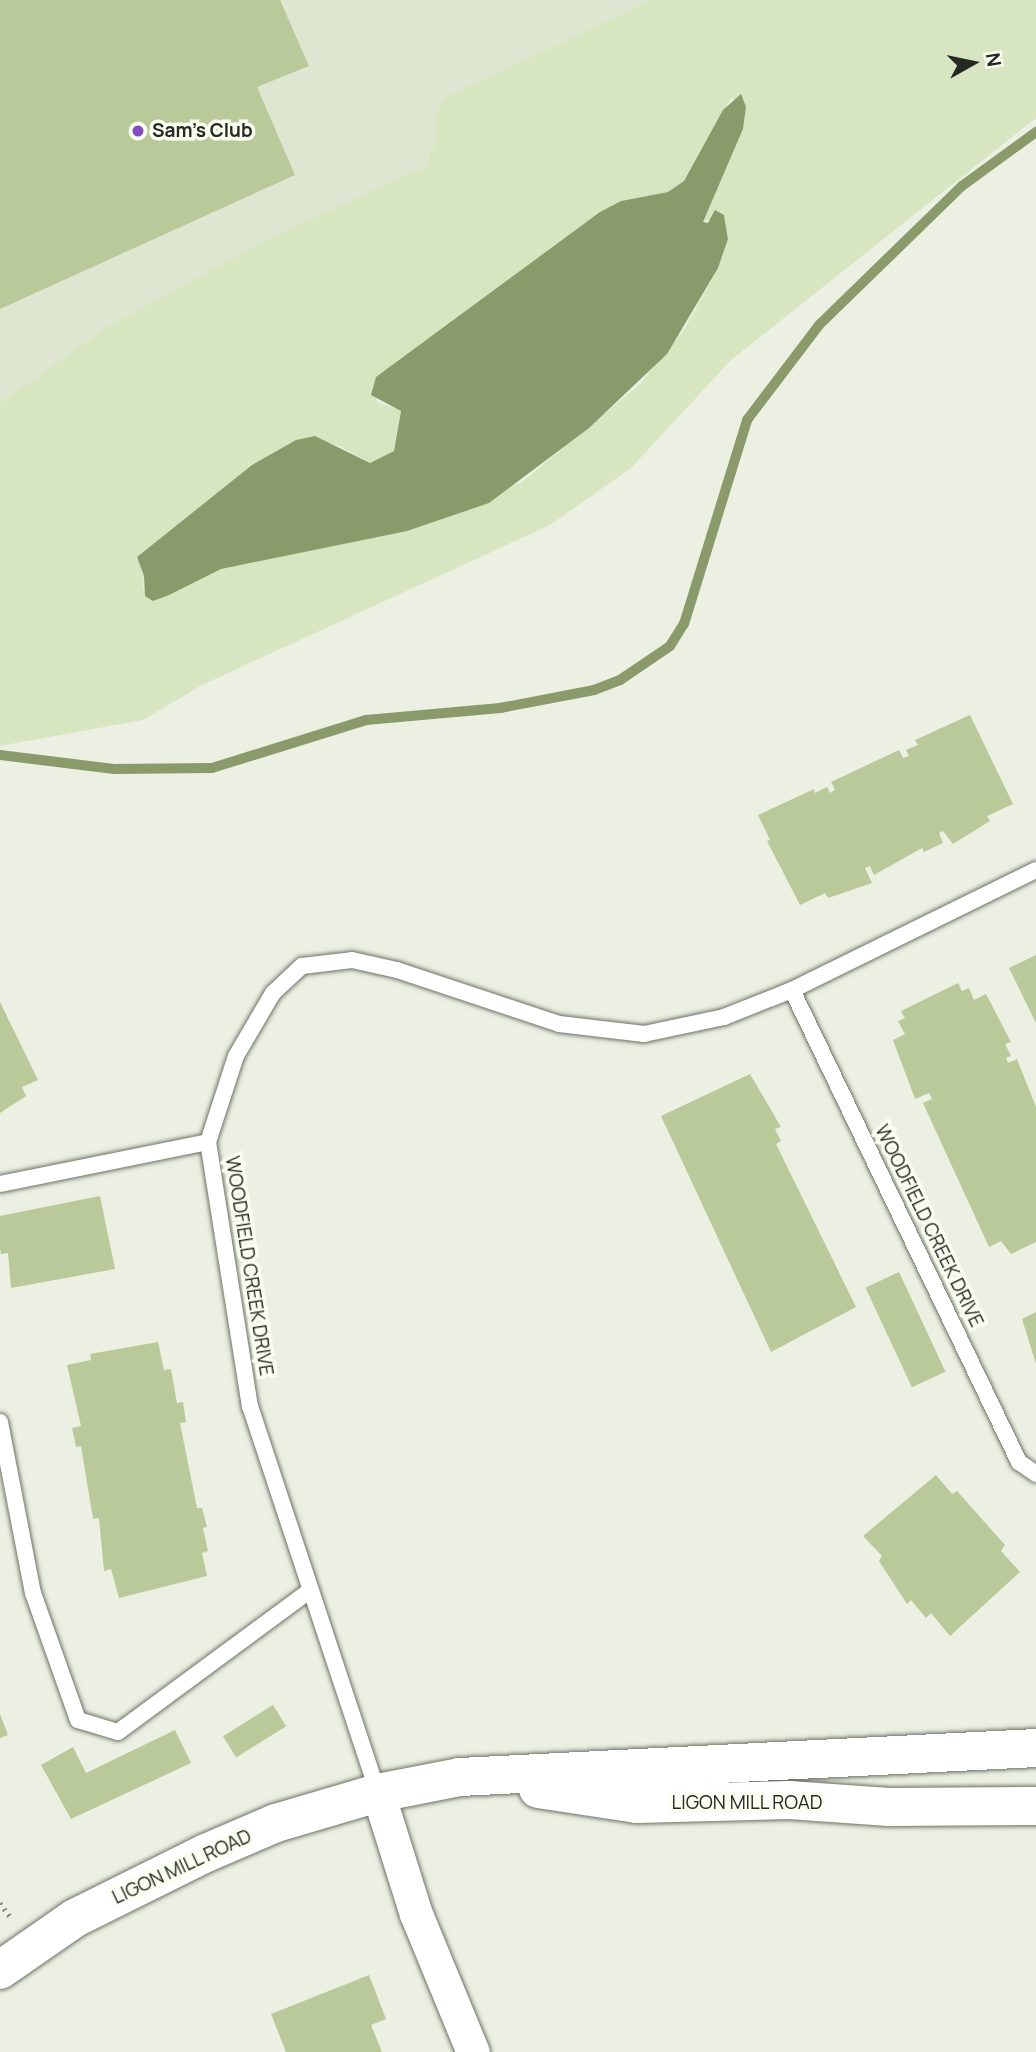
<!DOCTYPE html>
<html>
<head>
<meta charset="utf-8">
<style>
  body { margin:0 }
  #map { position:relative; width:1036px; height:2052px; overflow:hidden; background:#ebf0e2; font-family:Manrope,sans-serif }
  div>[style] { position:absolute }
  .built>* { inset:0; background:#dee6d1 }
  .green>* { inset:0; background:#d8e5c1 }
  .water>* { inset:0; background:#8a9a6b }
  .stream>* { height:10px; margin:-5px; padding:0 5px; transform-origin:5px; border-radius:5px; background:#8a9a6b }
  .building>* { inset:0; background:#b9c999; transform-origin:0 0 }
  .path>* { height:4.5px; margin-top:-2.25px; transform-origin:0; background:repeating-linear-gradient(90deg,#868980 0 2px,transparent 0 7px) }
  .roads { filter:drop-shadow(0 0 2px #6e7266) drop-shadow(0 0 2px #6e7266) }
  .lane>* { height:16px; margin:-8px; padding:0 8px; transform-origin:8px; border-radius:8px; background:#fff }
  .street>* { height:33px; margin:-16.5px; padding:0 16.5px; transform-origin:16.5px; border-radius:16.5px; background:#fff }
  .secondary>* { height:38px; margin:-19px; padding:0 19px; transform-origin:19px; border-radius:19px; background:#fff }
  .dots>* { width:19px; height:19px; translate:-50% -50%; box-sizing:border-box; border:4px solid #f9fef0; border-radius:50% }
  span { translate:-50% -50%; white-space:nowrap; text-align:center; line-height:1.15; -webkit-text-stroke:7px #f9fef0; paint-order:stroke }
  .poi-label { font-size:19px; color:#262823; font-weight:700 }
  .left { translate:0 -50%; text-align:left }
  .street-label { font-size:19px; color:#262823 }
  .north { position:absolute; left:938px; top:28px; width:70px; height:70px; -webkit-text-stroke:5px #f9fef0; paint-order:stroke; rotate:81deg; font-size:19px; font-weight:700; line-height:28px; text-align:center; color:#262823 }
  .north::after { content:''; display:block; margin:auto; width:24px; height:32px; background:#262823; clip-path:polygon(50% 0,100% 100%,50% 72%,0 100%) }
</style>
</head>
<body>
<div id="map">
  <div class="built">
    <i style="clip-path:polygon(0 0,651px 0,447px 97px,434px 116px,437px 139px,425px 165px,0 403px)"></i>
  </div>
  <div class="green">
    <i style="clip-path:polygon(evenodd,651px 0,1036px 0,1036px 118px,731px 360px,631px 468px,550px 525px,202px 685px,143px 720px,0 746px,0 403px,107px 327px,266px 240px,425px 166px,437px 139px,434px 116px,446px 97px,651px 0,731px 98px,746px 107px,743px 129px,703px 222px,724px 215px,728px 239px,718px 268px,684px 330px,639px 385px,521px 483px,221px 569px,153px 601px,143px 588px,144px 576px,137px 557px,252px 465px,296px 440px,337px 445px,370px 463px,394px 451px,401px 410px,377px 402px,373px 387px,377px 377px,621px 201px,668px 192px,684px 181px,731px 98px)"></i>
  </div>
  <div class="water">
    <i style="clip-path:polygon(741px 94px,746px 107px,743px 129px,703px 222px,708px 223px,715px 210px,724px 215px,728px 239px,718px 268px,667px 354px,589px 428px,489px 503px,407px 531px,221px 569px,169px 595px,153px 601px,145px 596px,144px 576px,137px 557px,252px 465px,296px 440px,315px 436px,370px 463px,394px 451px,401px 411px,371px 395px,376px 377px,600px 212px,621px 201px,668px 192px,684px 181px,723px 110px)"></i>
  </div>
  <div class="stream">
    <i style="left:0;top:755px;width:115px;rotate:7deg"></i>
    <i style="left:114px;top:769px;width:98px;rotate:-0.6deg"></i>
    <i style="left:212px;top:768px;width:161px;rotate:-17.3deg"></i>
    <i style="left:366px;top:720px;width:135px;rotate:-5.1deg"></i>
    <i style="left:500px;top:708px;width:96px;rotate:-10.8deg"></i>
    <i style="left:594px;top:690px;width:28px;rotate:-21deg"></i>
    <i style="left:620px;top:680px;width:60px;rotate:-34.2deg"></i>
    <i style="left:670px;top:646px;width:26px;rotate:-58deg"></i>
    <i style="left:684px;top:624px;width:214px;rotate:-72.8deg"></i>
    <i style="left:747px;top:420px;width:119px;rotate:-52.8deg"></i>
    <i style="left:819px;top:325px;width:199px;rotate:-44.2deg"></i>
    <i style="left:962px;top:186px;width:92px;rotate:-36.1deg"></i>
  </div>
  <div class="building">
    <i style="clip-path:polygon(0 0,280px 0,309px 66px,257px 87px,295px 175px,0 309px)"></i>
    <i style="clip-path:polygon(970px 715px,1013px 804px,987px 816px,990px 821px,953px 844px,943px 831px,939px 833px,943px 843px,924px 852px,922px 848px,874px 875px,870px 866px,865px 868px,872px 883px,828px 898px,825px 893px,800px 905px,767px 841px,770px 840px,758px 815px,814px 789px,815px 793px,827px 787px,830px 793px,835px 790px,831px 782px,899px 750px,903px 758px,909px 756px,906px 750px,918px 745px,915px 740px)"></i>
    <i style="clip-path:polygon(1036px 955px,1036px 1023px,1009px 968px)"></i>
    <i style="clip-path:polygon(958px 983px,962px 991px,969px 988px,974px 1000px,986px 994px,1011px 1042px,1005px 1044px,1011px 1056px,1006px 1058px,1008px 1063px,1017px 1059px,1036px 1107px,1036px 1242px,1011px 1254px,1001px 1241px,989px 1247px,923px 1103px,932px 1099px,929px 1093px,915px 1099px,893px 1040px,905px 1034px,898px 1021px,905px 1018px,901px 1011px)"></i>
    <i style="clip-path:polygon(0 1002px,38px 1080px,22px 1087px,26px 1096px,0 1113px)"></i>
    <i style="clip-path:polygon(750px 1074px,781px 1127px,775px 1129px,781px 1141px,776px 1144px,856px 1307px,771px 1352px,661px 1116px)"></i>
    <i style="clip-path:polygon(100px 1196px,115px 1269px,11px 1288px,8px 1253px,1px 1254px,0 1249px,0 1216px)"></i>
    <i style="left:899px;top:1272px;width:110px;height:37px;rotate:65deg"></i>
    <i style="clip-path:polygon(1036px 1312px,1036px 1364px,1022px 1319px)"></i>
    <i style="clip-path:polygon(158px 1342px,164px 1370px,171px 1369px,177px 1403px,183px 1402px,186px 1422px,180px 1423px,197px 1508px,202px 1508px,207px 1527px,203px 1528px,208px 1551px,202px 1553px,207px 1576px,119px 1598px,111px 1569px,104px 1571px,99px 1518px,93px 1519px,81px 1446px,76px 1447px,72px 1428px,81px 1426px,67px 1365px,91px 1360px,90px 1354px)"></i>
    <i style="clip-path:polygon(936px 1475px,952px 1494px,957px 1491px,1005px 1545px,1001px 1551px,1020px 1572px,950px 1636px,931px 1613px,926px 1618px,911px 1600px,907px 1604px,879px 1561px,882px 1556px,863px 1536px)"></i>
    <i style="left:273px;top:1705px;width:25px;height:59px;rotate:58deg"></i>
    <i style="clip-path:polygon(0 1714px,8px 1735px,0 1738px)"></i>
    <i style="clip-path:polygon(175px 1730px,191px 1763px,71px 1819px,41px 1765px,73px 1747px,86px 1773px)"></i>
    <i style="clip-path:polygon(369px 1975px,386px 2019px,371px 2025px,382px 2052px,286px 2052px,271px 2014px)"></i>
  </div>
  <div class="path">
    <i style="left:0;top:1903px;width:20px;rotate:53deg"></i>
  </div>
  <div class="roads">
    <div class="lane">
      <i style="left:792px;top:990px;width:524px;rotate:64.32deg"></i>
      <i style="left:1019px;top:1462px;width:21px;rotate:35deg"></i>
      <i style="left:0;top:1184px;width:212px;rotate:-11.4deg"></i>
      <i style="left:0;top:1422px;width:174px;rotate:79.1deg"></i>
      <i style="left:33px;top:1593px;width:135px;rotate:70.5deg"></i>
      <i style="left:78px;top:1720px;width:42px;rotate:16.7deg"></i>
      <i style="left:118px;top:1732px;width:237px;rotate:-36.4deg"></i>
      <i style="left:378px;top:1793px;width:407px;rotate:-108.3deg"></i>
      <i style="left:250px;top:1407px;width:268px;rotate:-99deg"></i>
      <i style="left:208px;top:1142px;width:90px;rotate:-72deg"></i>
      <i style="left:236px;top:1056px;width:73px;rotate:-59.6deg"></i>
      <i style="left:273px;top:993px;width:40px;rotate:-43deg"></i>
      <i style="left:302px;top:966px;width:50px;rotate:-6.8deg"></i>
      <i style="left:352px;top:960px;width:46px;rotate:12.5deg"></i>
      <i style="left:397px;top:970px;width:171px;rotate:18.4deg"></i>
      <i style="left:559px;top:1024px;width:86px;rotate:6.7deg"></i>
      <i style="left:644px;top:1034px;width:82px;rotate:-12deg"></i>
      <i style="left:724px;top:1017px;width:73px;rotate:-21.7deg"></i>
      <i style="left:792px;top:990px;width:272px;rotate:-26.2deg"></i>
    </div>
    <div class="street">
      <i style="left:378px;top:1793px;width:127px;rotate:72.6deg"></i>
      <i style="left:416px;top:1914px;width:149px;rotate:67.6deg"></i>
    </div>
    <div class="secondary">
      <i style="left:538px;top:1789px;width:100px;rotate:8.6deg"></i>
      <i style="left:637px;top:1804px;width:152px;rotate:-1.5deg"></i>
      <i style="left:789px;top:1800px;width:100px;rotate:4deg"></i>
      <i style="left:889px;top:1807px;width:147px;rotate:-0.4deg"></i>
      <i style="left:0;top:1970px;width:91px;rotate:-34.7deg"></i>
      <i style="left:75px;top:1918px;width:146px;rotate:-26.4deg"></i>
      <i style="left:206px;top:1853px;width:76px;rotate:-23.2deg"></i>
      <i style="left:276px;top:1823px;width:106px;rotate:-16.4deg"></i>
      <i style="left:378px;top:1793px;width:84px;rotate:-11deg"></i>
      <i style="left:460px;top:1777px;width:577px;rotate:-2.88deg"></i>
    </div>
  </div>
  <div class="dots">
    <i style="left:138px;top:131px;background:#844bc2"></i>
  </div>
  <div class="poi-label">
    <span class="left" style="left:152px;top:131px">Sam's Club</span>
  </div>
  <div class="street-label">
    <span style="left:929px;top:1226px;rotate:64deg">WOODFIELD CREEK DRIVE</span>
    <span style="left:249px;top:1266px;rotate:81deg">WOODFIELD CREEK DRIVE</span>
    <span style="left:747px;top:1803px">LIGON MILL ROAD</span>
    <span style="left:182px;top:1867px;rotate:-25deg">LIGON MILL ROAD</span>
  </div>
  <div class="north">N</div>
</div>
</body>
</html>
